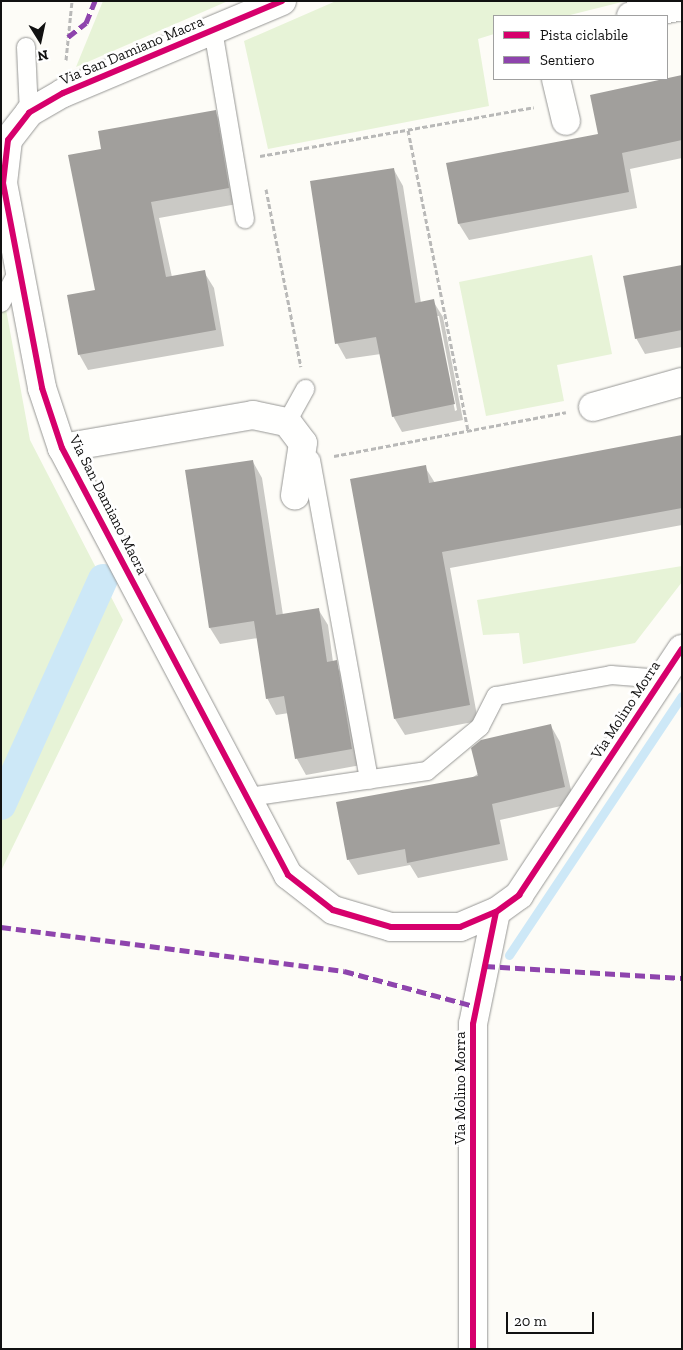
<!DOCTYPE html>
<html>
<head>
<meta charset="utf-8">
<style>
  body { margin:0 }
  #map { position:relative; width:683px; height:1350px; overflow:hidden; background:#fdfcf7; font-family:"Zilla Slab",serif }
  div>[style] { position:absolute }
  .green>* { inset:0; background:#e7f3d7 }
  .shadow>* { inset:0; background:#0003 }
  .stream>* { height:9px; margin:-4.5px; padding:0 4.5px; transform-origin:4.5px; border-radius:4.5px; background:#cde8f7 }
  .canal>* { height:30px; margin:-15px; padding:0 15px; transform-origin:15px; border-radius:15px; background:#cde8f7 }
  .building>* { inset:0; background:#a19f9c }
  .path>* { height:3px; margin-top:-1.5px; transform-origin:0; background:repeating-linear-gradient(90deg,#b9b9b8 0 5px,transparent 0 7.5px) }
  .roads { filter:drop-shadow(0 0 1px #979795) drop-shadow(0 0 1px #979795) }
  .service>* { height:18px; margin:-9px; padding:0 9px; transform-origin:9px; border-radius:9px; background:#fffffe }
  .minor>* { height:28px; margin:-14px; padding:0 14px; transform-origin:14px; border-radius:14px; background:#fffffe }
  .quiet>* { height:5px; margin-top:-2.5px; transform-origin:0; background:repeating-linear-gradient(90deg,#8e44ad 0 10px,transparent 0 15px) }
  .cycleway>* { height:6px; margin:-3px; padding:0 3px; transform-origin:3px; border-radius:3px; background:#d6006c }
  span { translate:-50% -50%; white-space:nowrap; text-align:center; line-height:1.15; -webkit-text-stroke:5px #fff; paint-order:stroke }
  .street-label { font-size:15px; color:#111 }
  .frame { position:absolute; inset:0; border:2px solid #111; pointer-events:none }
  .legend { position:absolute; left:493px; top:15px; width:175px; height:65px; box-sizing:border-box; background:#fff; border:1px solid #a0a0a0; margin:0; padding:6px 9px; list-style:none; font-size:15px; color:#111 }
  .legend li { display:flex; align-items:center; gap:10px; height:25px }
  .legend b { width:25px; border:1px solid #a0a0a0 }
  .north { position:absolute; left:15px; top:15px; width:50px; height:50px; -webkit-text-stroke:4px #fff; paint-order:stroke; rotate:170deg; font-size:14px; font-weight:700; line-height:20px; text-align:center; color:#111 }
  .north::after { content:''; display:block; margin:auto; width:18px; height:22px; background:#111; clip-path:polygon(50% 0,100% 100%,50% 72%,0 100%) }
  .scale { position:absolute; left:506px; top:1312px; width:88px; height:22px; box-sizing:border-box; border:2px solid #111; border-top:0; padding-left:6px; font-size:15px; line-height:18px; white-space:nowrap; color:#111; -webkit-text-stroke:4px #fff; paint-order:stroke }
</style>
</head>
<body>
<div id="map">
  <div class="green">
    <i style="clip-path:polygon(103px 1px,228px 1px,76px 67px)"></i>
    <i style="clip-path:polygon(336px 1px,626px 1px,566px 16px,494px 16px,494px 34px,478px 39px,489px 106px,268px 149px,244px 41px)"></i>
    <i style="clip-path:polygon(592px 255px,612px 354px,557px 365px,564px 401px,486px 416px,459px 282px)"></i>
    <i style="clip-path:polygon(1px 282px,30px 440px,123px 620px,1px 871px)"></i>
    <i style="clip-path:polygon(682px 566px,682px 582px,635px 643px,523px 664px,519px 633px,483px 635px,477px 600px)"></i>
  </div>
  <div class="shadow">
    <i style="clip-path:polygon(682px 76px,682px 158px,630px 169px,637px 208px,469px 240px,459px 224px,448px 164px,599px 135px)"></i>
    <i style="clip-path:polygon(215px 112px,224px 128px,237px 204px,159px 218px,172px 277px,204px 272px,214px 288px,224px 346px,88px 370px,79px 354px,97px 291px,102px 150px)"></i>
    <i style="clip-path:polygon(evenodd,394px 170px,403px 186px,421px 303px,433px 301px,443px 317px,463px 420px,402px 432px,393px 416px,381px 354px,346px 359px,337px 343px,394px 170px,436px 316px,439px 316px,457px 410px,455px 411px,436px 316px)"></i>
    <i style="clip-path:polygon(682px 266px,682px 347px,645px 354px,636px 338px)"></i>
    <i style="clip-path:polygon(682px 437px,682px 525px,450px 568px,478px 721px,405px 735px,395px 719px,425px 467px,435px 483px)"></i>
    <i style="clip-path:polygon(253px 462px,262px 478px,283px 615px,318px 609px,328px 625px,333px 662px,345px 678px,361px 765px,306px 775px,297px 759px,289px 713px,276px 715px,267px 698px,258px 638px,220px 644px,210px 628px,187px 471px)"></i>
    <i style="clip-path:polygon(551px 726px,560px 742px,574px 803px,500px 820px,508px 860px,418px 878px,410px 865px,358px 875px,348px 859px)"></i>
  </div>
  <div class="stream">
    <i style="left:509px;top:955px;width:311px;rotate:-56.3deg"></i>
  </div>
  <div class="canal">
    <i style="left:1px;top:805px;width:248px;rotate:-65.7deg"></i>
  </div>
  <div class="building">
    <i style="clip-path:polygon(682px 75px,682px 140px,622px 153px,629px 192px,458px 224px,446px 163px,598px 134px,590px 95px)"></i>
    <i style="clip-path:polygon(216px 110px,229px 188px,151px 202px,166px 277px,205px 270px,216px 330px,78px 355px,67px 295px,95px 290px,68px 155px,101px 149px,98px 131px)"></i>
    <i style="clip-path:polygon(394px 168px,415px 303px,434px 299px,455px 404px,392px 417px,376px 337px,335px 344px,310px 181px)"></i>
    <i style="clip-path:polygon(682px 265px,682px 330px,635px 339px,623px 276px)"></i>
    <i style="clip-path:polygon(682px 435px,682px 508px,442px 552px,470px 705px,394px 719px,350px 479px,426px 465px,429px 483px)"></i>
    <i style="clip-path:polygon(253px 460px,276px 615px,319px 608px,327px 662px,337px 660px,352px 749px,295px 759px,284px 696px,266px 699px,254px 621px,209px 628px,185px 470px)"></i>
    <i style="clip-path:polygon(551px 724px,565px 787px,492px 804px,500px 844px,407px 863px,405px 849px,347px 860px,336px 802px,478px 776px,471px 748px,481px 740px)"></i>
  </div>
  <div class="path">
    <i style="left:66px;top:60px;width:59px;rotate:-84.2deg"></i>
    <i style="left:408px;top:130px;width:307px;rotate:78.7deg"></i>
    <i style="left:260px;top:156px;width:278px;rotate:-10.1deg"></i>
    <i style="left:266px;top:189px;width:181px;rotate:78.9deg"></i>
    <i style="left:334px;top:456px;width:236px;rotate:-10.7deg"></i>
  </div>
  <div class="roads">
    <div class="service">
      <i style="left:213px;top:30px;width:192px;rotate:80.4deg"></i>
      <i style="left:26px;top:47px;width:66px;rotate:87.4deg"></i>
      <i style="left:1px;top:303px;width:38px;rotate:-62deg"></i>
      <i style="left:287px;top:422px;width:38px;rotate:-61deg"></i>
      <i style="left:311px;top:460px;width:325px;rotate:79.7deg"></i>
      <i style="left:249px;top:797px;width:180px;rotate:-8.3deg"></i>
      <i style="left:427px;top:771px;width:69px;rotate:-39.7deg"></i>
      <i style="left:480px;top:727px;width:35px;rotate:-63deg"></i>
      <i style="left:496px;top:696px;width:117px;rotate:-10.3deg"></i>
      <i style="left:611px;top:675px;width:51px;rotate:4.5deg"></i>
    </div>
    <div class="minor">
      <i style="left:282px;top:1px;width:238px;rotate:157.2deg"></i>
      <i style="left:63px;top:93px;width:39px;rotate:150deg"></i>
      <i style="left:29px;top:113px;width:34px;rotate:128deg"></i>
      <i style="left:8px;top:140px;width:43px;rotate:96.6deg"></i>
      <i style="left:3px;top:183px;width:209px;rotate:79.2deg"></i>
      <i style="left:42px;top:388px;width:63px;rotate:71.6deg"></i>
      <i style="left:62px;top:448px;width:483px;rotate:62.1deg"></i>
      <i style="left:288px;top:875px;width:57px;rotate:37.9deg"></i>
      <i style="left:333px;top:910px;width:60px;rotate:16.3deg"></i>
      <i style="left:391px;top:927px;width:69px"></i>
      <i style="left:460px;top:927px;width:39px;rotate:-23deg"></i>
      <i style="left:496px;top:912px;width:29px;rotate:-36deg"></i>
      <i style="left:519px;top:895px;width:295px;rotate:-56.5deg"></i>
      <i style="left:631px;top:16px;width:52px;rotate:-11.1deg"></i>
      <i style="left:556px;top:79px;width:43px;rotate:76.6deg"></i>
      <i style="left:593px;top:407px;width:92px;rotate:-15.7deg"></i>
      <i style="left:62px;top:448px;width:194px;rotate:-9.8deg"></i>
      <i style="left:253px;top:415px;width:35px;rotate:12deg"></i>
      <i style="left:287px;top:422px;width:26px;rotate:53deg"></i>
      <i style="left:303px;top:443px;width:53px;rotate:98.7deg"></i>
      <i style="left:473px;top:1349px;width:325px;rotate:-90deg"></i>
      <i style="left:473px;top:1024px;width:114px;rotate:-78.4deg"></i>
    </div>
  </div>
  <div class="quiet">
    <i style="left:68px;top:37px;width:23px;rotate:-38deg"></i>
    <i style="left:86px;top:23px;width:24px;rotate:-68deg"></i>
    <i style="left:1px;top:927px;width:346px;rotate:7.3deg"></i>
    <i style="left:344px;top:971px;width:138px;rotate:15.1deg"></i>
    <i style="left:485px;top:966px;width:197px;rotate:3.5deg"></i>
  </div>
  <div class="cycleway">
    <i style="left:282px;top:1px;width:238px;rotate:157.2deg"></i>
    <i style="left:63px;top:93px;width:39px;rotate:150deg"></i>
    <i style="left:29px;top:113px;width:34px;rotate:128deg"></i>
    <i style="left:8px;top:140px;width:43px;rotate:96.6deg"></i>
    <i style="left:3px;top:183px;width:209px;rotate:79.2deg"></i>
    <i style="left:42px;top:388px;width:63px;rotate:71.6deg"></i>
    <i style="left:62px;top:448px;width:483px;rotate:62.1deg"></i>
    <i style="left:288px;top:875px;width:57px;rotate:37.9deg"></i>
    <i style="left:333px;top:910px;width:60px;rotate:16.3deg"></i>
    <i style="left:391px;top:927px;width:69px"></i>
    <i style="left:460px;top:927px;width:39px;rotate:-23deg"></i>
    <i style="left:496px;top:912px;width:29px;rotate:-36deg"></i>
    <i style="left:519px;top:895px;width:295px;rotate:-56.5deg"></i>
    <i style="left:473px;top:1349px;width:325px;rotate:-90deg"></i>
    <i style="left:473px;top:1024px;width:114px;rotate:-78.4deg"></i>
  </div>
  <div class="street-label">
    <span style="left:132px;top:51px;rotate:-23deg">Via San Damiano Macra</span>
    <span style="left:108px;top:505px;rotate:63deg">Via San Damiano Macra</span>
    <span style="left:626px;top:710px;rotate:-57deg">Via Molino Morra</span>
    <span style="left:461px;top:1088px;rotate:-90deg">Via Molino Morra</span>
  </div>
  <div class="frame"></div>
  <ul class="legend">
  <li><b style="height:6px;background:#d6006c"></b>Pista ciclabile</li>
  <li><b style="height:6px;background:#8e44ad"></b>Sentiero</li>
  </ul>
  <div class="north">N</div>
  <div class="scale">20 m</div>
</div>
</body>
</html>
